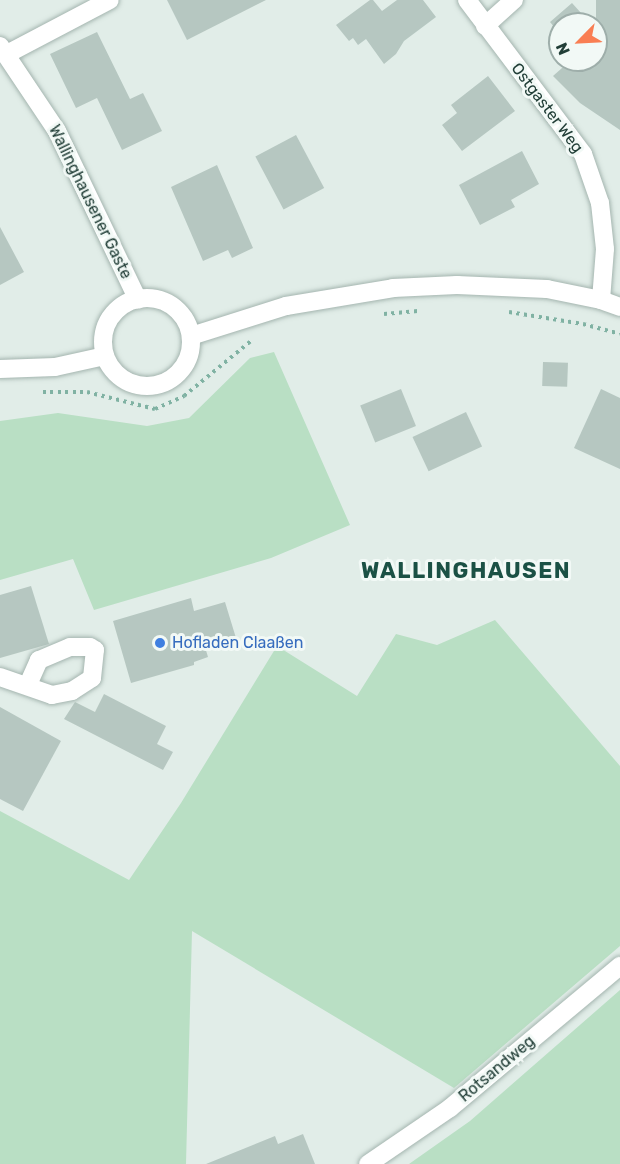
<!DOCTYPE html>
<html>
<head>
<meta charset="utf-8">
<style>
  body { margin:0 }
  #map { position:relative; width:620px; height:1164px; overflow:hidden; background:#e1ede8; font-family:Rubik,sans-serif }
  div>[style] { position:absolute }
  .green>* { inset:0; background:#b9dfc4 }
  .building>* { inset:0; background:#b6c7c1; transform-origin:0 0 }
  .path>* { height:4px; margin-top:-2px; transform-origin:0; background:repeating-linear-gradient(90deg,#80b2a3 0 3px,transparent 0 7.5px) }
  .roads { filter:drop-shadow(0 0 2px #a4b5af) drop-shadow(0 0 2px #a4b5af) }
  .minor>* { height:18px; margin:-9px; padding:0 9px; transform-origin:9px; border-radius:9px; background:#fff }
  .minor>.ring { margin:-9px; padding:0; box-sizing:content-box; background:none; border:18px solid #fff; border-radius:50% }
  .dots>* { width:16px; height:16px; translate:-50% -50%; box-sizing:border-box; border:3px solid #f2f9f6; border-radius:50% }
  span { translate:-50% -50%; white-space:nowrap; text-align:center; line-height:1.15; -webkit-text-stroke:6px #f2f9f6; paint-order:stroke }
  .street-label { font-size:16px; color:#213e37 }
  .shop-label { font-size:16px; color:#366cbe }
  .left { translate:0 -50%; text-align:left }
  .district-label { font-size:22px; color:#1b5145; font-weight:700; letter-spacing:1.5px }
  .north { position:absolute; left:548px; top:12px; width:60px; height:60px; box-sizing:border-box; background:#f2f9f6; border:2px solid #9eaeaa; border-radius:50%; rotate:246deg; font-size:16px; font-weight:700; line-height:24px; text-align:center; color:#213e37 }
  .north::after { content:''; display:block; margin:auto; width:21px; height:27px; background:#f97e53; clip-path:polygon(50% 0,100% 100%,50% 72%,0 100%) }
</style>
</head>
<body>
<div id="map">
  <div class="green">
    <i style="clip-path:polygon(274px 352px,350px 525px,271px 558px,94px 610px,73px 559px,0 580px,0 421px,58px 413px,147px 426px,189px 418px,250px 358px)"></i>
    <i style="clip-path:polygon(495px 620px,620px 766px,620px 946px,454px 1088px,192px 931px,186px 1164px,0 1164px,0 811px,129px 880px,181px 803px,277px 646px,357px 696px,396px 634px,437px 645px)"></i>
    <i style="clip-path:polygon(620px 990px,620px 1164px,409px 1164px,470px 1121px)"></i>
  </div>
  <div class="building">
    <i style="clip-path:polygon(167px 0,266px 0,187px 40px)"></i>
    <i style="clip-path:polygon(370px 0,373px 0,382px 11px,397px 0,423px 0,436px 17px,404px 41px,396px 54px,384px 64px,366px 39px,358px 45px,353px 38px,349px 41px,336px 25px)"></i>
    <i style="clip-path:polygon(596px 0,620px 0,620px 130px,580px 103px,553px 76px,571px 60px,596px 60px)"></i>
    <i style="clip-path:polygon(572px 3px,591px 24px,560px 24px,560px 34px,550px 22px)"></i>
    <i style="clip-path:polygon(97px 32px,130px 99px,143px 93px,162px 131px,122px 150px,97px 98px,76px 108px,50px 54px)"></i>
    <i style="clip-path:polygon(488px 76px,515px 111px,462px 151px,442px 125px,457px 113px,451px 105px)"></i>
    <i style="left:296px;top:135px;width:60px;height:46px;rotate:62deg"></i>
    <i style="clip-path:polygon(522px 151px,539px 184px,511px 200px,515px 207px,480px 225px,459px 185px)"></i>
    <i style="clip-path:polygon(217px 165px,253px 248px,232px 258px,228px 250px,203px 261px,171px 187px)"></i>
    <i style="clip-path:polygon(0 227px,24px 272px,0 285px)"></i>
    <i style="left:543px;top:362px;width:25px;height:24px;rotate:2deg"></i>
    <i style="left:401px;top:389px;width:40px;height:44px;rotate:68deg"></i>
    <i style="clip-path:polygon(601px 389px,620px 398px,620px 469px,574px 448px)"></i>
    <i style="left:466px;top:412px;width:38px;height:59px;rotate:65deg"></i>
    <i style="clip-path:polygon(31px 586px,49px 644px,0 658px,0 595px)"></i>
    <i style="clip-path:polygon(191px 598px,194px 611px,225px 602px,236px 638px,205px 647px,208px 657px,194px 662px,194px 665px,131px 683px,113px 621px)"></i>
    <i style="clip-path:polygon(104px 694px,166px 726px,157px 744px,173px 752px,163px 770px,64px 719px,75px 702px,95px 712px)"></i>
    <i style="clip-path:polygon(0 707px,61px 741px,23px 811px,0 799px)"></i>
    <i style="clip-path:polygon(303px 1134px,315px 1164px,206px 1164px,275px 1136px,278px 1144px)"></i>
  </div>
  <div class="path">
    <i style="left:509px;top:312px;width:75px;rotate:9.2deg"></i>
    <i style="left:583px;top:324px;width:38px;rotate:15deg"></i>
    <i style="left:384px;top:314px;width:34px;rotate:-5deg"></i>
    <i style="left:43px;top:392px;width:44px"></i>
    <i style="left:87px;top:392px;width:70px;rotate:14deg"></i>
    <i style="left:155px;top:409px;width:32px;rotate:-24deg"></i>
    <i style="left:184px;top:396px;width:87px;rotate:-39.4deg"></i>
  </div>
  <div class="roads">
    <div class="minor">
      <i style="left:467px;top:0;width:193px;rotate:53deg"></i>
      <i style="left:583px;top:154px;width:52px;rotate:70.9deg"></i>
      <i style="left:600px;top:203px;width:46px;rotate:83.8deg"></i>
      <i style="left:605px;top:249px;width:51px;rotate:94.5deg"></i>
      <i style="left:485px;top:26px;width:39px;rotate:-42deg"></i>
      <i style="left:0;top:46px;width:102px;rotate:56.2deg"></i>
      <i style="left:57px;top:131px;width:187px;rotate:64.4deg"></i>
      <i style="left:7px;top:54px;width:116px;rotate:-27.7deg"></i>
      <i class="ring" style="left:103px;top:298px;width:70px;height:70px"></i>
      <i style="left:191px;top:336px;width:100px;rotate:-17.5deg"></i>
      <i style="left:286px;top:306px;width:109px;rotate:-9.5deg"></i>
      <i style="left:393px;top:288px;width:64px;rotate:-2.7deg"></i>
      <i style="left:457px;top:285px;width:90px;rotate:2.5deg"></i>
      <i style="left:547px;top:289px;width:55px;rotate:11.5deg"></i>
      <i style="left:601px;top:300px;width:20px;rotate:20deg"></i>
      <i style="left:0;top:369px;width:55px;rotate:-2.1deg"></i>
      <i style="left:55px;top:367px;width:51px;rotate:-12.4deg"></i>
      <i style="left:0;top:677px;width:55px;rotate:19.1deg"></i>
      <i style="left:52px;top:695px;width:20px;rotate:-11deg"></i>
      <i style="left:72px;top:691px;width:24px;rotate:-33deg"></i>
      <i style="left:92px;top:678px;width:28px;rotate:-84deg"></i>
      <i style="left:95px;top:650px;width:6px;rotate:-149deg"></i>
      <i style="left:90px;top:647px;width:20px;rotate:180deg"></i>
      <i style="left:70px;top:647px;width:34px;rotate:157deg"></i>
      <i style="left:39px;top:660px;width:27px;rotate:114deg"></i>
      <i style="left:368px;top:1164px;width:99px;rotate:-34.3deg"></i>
      <i style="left:450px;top:1108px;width:222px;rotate:-39.9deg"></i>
    </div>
  </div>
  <div class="dots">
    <i style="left:160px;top:643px;background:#3f7fe0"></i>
  </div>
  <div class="street-label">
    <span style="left:547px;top:108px;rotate:53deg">Ostgaster Weg</span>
    <span style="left:90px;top:202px;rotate:64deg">Wallinghausener Gaste</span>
    <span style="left:497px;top:1069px;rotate:-40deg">Rotsandweg</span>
  </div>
  <div class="shop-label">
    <span class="left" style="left:172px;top:643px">Hofladen Claaßen</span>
  </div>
  <div class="district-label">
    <span style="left:466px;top:571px">WALLINGHAUSEN</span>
  </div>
  <div class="north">N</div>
</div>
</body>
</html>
